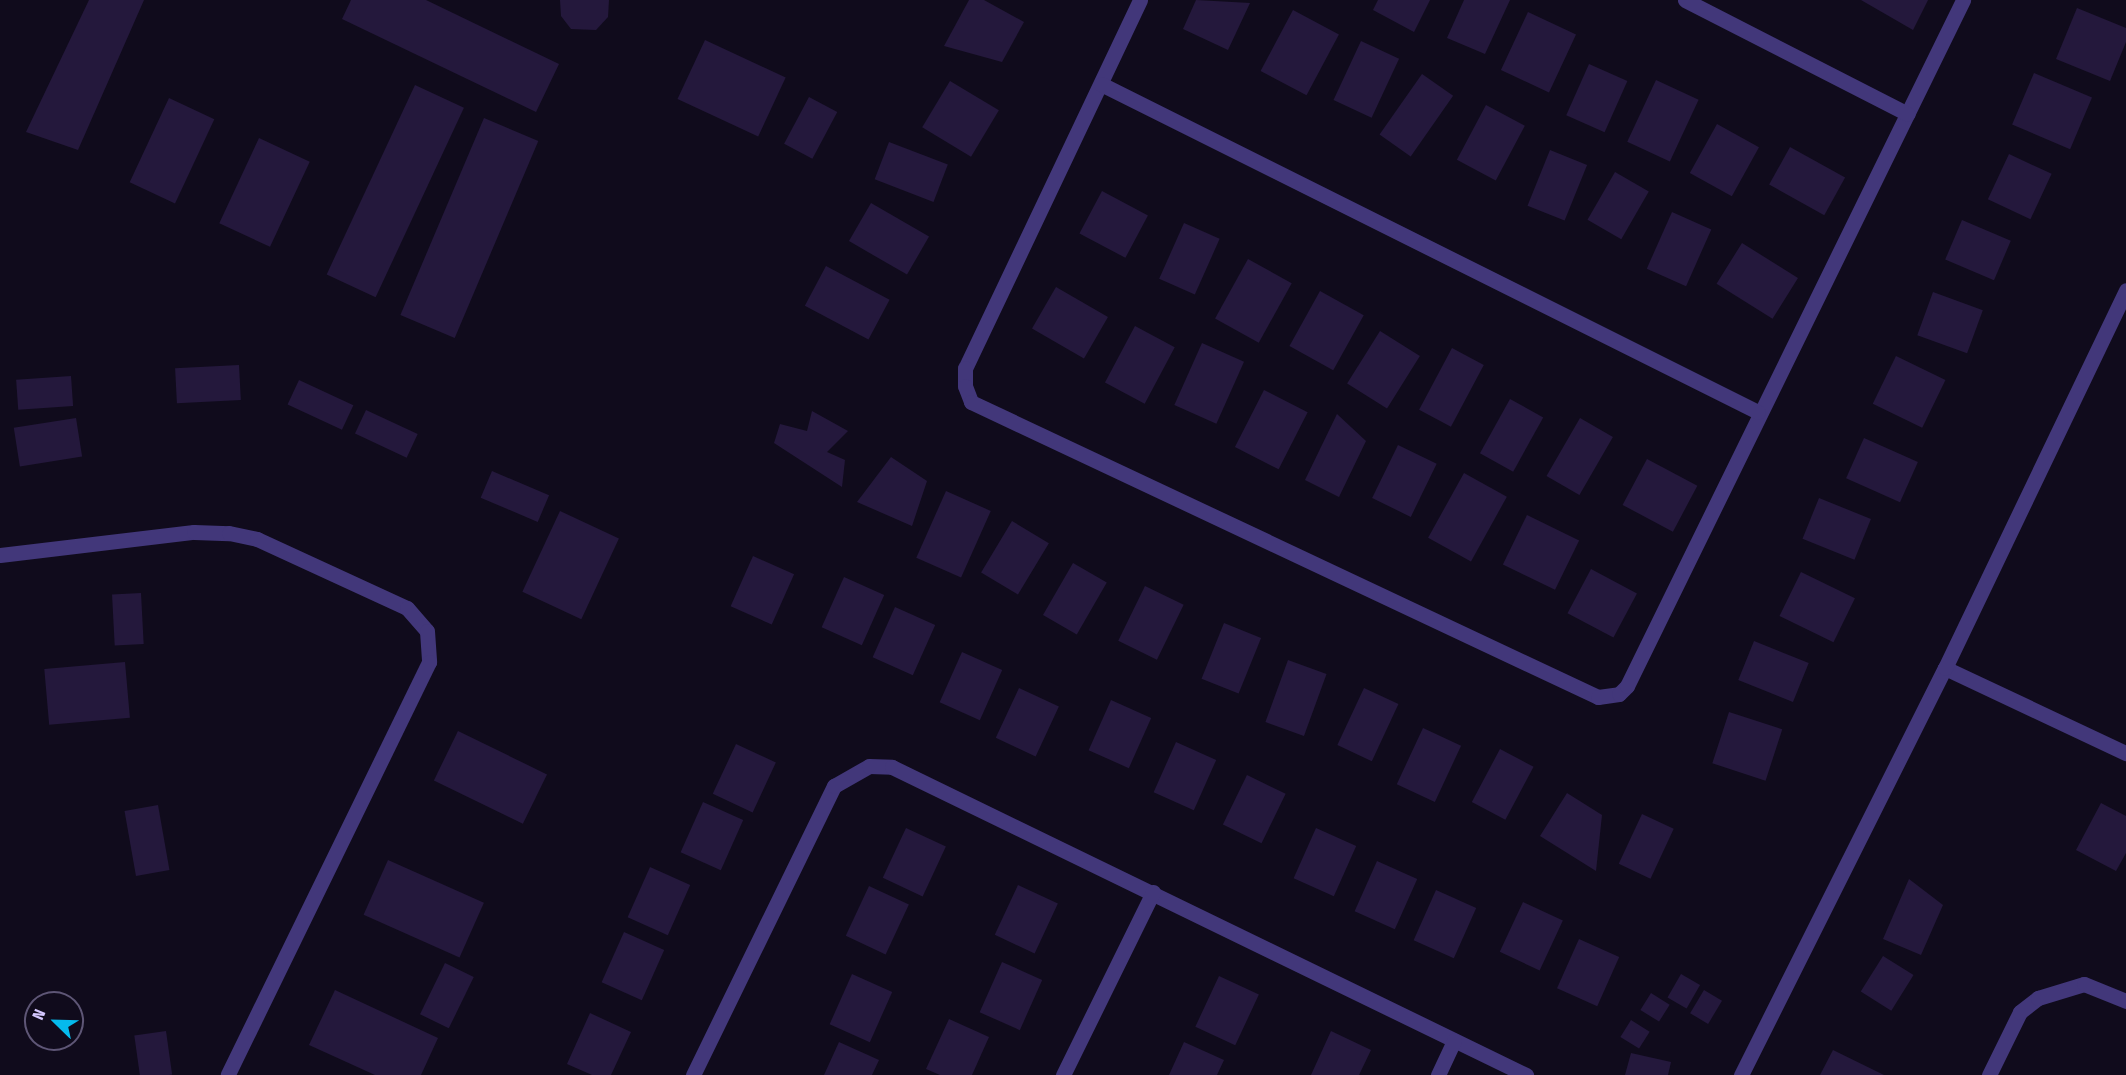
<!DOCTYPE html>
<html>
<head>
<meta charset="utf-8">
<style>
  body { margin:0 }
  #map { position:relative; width:2126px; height:1075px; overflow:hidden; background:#100b1c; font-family:"Fira Sans Condensed",sans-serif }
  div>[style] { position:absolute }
  .building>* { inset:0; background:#24183c; transform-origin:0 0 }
  .minor>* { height:15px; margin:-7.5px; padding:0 7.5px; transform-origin:7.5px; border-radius:7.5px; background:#42377a }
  span { translate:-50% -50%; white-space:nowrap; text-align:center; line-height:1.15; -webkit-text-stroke:4.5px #100b1c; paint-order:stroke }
  .north { position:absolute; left:24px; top:991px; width:60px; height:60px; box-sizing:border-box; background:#100b1c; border:2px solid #5e5676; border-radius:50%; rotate:293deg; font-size:16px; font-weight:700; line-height:24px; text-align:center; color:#d4c7fe }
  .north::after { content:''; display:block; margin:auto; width:21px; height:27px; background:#05baed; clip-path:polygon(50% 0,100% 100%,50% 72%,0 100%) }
</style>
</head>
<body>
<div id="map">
  <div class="building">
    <i style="clip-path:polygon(89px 0,144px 0,78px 150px,26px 132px)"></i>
    <i style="clip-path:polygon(351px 0,426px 0,559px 64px,536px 112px,342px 19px)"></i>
    <i style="clip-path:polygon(560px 0,609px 0,608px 17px,596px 30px,571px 29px,561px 16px)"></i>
    <i style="clip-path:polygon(969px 0,984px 0,1024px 22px,1002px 62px,944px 46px)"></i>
    <i style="clip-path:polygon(1196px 0,1250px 3px,1228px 50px,1183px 29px)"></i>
    <i style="clip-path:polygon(1378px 0,1430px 0,1414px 32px,1373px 10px)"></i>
    <i style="clip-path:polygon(1464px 0,1510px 0,1485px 54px,1447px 38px)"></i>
    <i style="clip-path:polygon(1861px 0,1928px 0,1913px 30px)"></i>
    <i style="clip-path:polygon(2077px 8px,2126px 28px,2126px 42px,2110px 81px,2056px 59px)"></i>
    <i style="left:1293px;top:10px;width:52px;height:69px;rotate:28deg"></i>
    <i style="left:1528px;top:12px;width:53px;height:64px;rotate:25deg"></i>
    <i style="left:705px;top:40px;width:89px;height:65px;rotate:25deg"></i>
    <i style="left:1361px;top:41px;width:42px;height:65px;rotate:25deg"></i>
    <i style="left:1589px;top:64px;width:42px;height:56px;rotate:24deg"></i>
    <i style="left:2034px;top:73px;width:63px;height:56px;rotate:23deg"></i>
    <i style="left:1422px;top:74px;width:38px;height:74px;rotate:35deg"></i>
    <i style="left:1656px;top:80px;width:47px;height:68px;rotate:25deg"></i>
    <i style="left:950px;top:81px;width:57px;height:54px;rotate:31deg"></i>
    <i style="left:415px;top:85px;width:54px;height:209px;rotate:25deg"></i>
    <i style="left:809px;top:97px;width:32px;height:53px;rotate:28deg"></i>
    <i style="left:169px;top:98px;width:50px;height:93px;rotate:25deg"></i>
    <i style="left:1486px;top:105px;width:44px;height:62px;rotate:28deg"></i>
    <i style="left:484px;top:118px;width:59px;height:214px;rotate:23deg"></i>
    <i style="left:1717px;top:124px;width:48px;height:56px;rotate:29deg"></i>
    <i style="left:259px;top:138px;width:56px;height:94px;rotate:25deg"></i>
    <i style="left:889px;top:142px;width:63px;height:40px;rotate:21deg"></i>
    <i style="left:1790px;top:147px;width:63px;height:43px;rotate:29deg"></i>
    <i style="left:1550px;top:150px;width:40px;height:60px;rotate:22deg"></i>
    <i style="left:2009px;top:154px;width:47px;height:50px;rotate:25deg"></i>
    <i style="left:1615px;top:172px;width:39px;height:55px;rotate:30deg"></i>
    <i style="left:1102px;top:191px;width:52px;height:48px;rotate:28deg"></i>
    <i style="left:871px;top:203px;width:67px;height:44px;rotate:30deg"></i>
    <i style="left:1672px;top:212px;width:43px;height:62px;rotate:24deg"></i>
    <i style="left:1962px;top:220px;width:53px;height:43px;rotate:23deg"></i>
    <i style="left:1184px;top:223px;width:39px;height:61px;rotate:24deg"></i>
    <i style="left:1742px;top:243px;width:66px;height:48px;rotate:32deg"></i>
    <i style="left:1248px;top:259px;width:50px;height:68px;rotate:29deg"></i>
    <i style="left:826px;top:266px;width:72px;height:45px;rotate:28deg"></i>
    <i style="left:1056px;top:287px;width:60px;height:48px;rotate:30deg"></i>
    <i style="left:1320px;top:291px;width:50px;height:63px;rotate:29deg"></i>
    <i style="left:1933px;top:292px;width:53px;height:46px;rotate:20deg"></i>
    <i style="left:1135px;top:326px;width:45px;height:64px;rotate:28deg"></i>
    <i style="left:1380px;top:331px;width:47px;height:62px;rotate:32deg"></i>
    <i style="left:1202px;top:343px;width:46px;height:68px;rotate:24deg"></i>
    <i style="left:1452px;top:348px;width:36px;height:70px;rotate:28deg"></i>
    <i style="left:1896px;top:356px;width:55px;height:53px;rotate:26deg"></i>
    <i style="left:239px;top:365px;width:35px;height:64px;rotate:87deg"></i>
    <i style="left:71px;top:376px;width:30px;height:55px;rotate:86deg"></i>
    <i style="left:299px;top:380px;width:60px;height:27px;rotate:25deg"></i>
    <i style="left:1264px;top:390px;width:49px;height:64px;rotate:27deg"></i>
    <i style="left:1510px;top:399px;width:38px;height:62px;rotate:29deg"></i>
    <i style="left:366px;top:410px;width:57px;height:26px;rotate:25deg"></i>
    <i style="clip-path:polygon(812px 411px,848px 431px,827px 452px,845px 460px,842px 487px,774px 443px,780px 424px,807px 431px)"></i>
    <i style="clip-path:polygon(1337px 414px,1366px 441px,1339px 497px,1305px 480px)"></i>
    <i style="left:76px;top:418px;width:39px;height:63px;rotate:81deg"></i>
    <i style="left:1580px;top:418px;width:38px;height:67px;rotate:30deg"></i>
    <i style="left:1864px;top:438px;width:59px;height:44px;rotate:24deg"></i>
    <i style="left:1398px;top:445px;width:43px;height:59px;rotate:26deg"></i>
    <i style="clip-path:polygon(891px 457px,927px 481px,912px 526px,857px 502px)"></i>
    <i style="left:1647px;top:459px;width:57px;height:52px;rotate:28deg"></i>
    <i style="left:492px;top:471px;width:62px;height:29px;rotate:23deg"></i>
    <i style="left:1464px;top:473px;width:49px;height:74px;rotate:29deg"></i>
    <i style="left:946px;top:491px;width:49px;height:73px;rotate:24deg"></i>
    <i style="left:1819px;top:498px;width:56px;height:44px;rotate:22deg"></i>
    <i style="left:560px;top:511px;width:65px;height:89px;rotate:25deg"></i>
    <i style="left:1527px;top:515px;width:58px;height:55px;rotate:26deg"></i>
    <i style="left:1012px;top:521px;width:43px;height:60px;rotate:31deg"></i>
    <i style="left:753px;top:556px;width:45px;height:55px;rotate:24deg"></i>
    <i style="left:1073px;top:563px;width:39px;height:60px;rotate:30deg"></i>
    <i style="left:1591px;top:569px;width:52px;height:50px;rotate:28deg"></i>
    <i style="left:1801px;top:572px;width:60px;height:49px;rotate:26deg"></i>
    <i style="left:844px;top:577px;width:44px;height:55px;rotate:24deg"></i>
    <i style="left:1145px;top:586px;width:43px;height:61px;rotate:26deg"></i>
    <i style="left:141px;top:593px;width:51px;height:29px;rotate:87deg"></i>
    <i style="left:895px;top:607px;width:44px;height:55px;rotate:24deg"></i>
    <i style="left:1224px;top:623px;width:40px;height:60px;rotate:22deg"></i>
    <i style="left:1754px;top:641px;width:59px;height:42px;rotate:22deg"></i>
    <i style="left:962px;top:652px;width:44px;height:55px;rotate:24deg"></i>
    <i style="left:1288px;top:660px;width:41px;height:66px;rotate:20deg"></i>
    <i style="left:125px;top:662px;width:56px;height:81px;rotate:85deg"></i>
    <i style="left:1019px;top:688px;width:44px;height:55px;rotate:25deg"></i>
    <i style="left:1364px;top:688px;width:38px;height:63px;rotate:25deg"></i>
    <i style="left:1111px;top:700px;width:44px;height:55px;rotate:24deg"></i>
    <i style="left:1729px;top:712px;width:56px;height:54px;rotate:18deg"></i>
    <i style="left:1423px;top:728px;width:42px;height:62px;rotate:25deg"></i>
    <i style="left:458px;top:731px;width:99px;height:55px;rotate:26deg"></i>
    <i style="left:1176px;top:742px;width:44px;height:55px;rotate:24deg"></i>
    <i style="left:736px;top:744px;width:44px;height:55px;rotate:25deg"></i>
    <i style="left:1500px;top:749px;width:38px;height:60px;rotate:28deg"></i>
    <i style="left:1247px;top:775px;width:43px;height:55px;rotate:26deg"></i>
    <i style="clip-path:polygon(1567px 793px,1602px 815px,1596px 871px,1540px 836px)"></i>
    <i style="left:703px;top:802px;width:44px;height:55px;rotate:24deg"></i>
    <i style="clip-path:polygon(2101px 803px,2126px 816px,2126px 853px,2116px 871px,2076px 850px)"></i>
    <i style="left:158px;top:805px;width:66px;height:34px;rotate:80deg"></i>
    <i style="left:1642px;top:814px;width:35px;height:55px;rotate:25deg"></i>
    <i style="left:906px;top:828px;width:44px;height:55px;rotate:25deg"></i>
    <i style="left:1316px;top:828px;width:44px;height:55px;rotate:24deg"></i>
    <i style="left:388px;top:860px;width:105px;height:60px;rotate:24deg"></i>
    <i style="left:1377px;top:861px;width:44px;height:55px;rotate:24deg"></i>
    <i style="left:650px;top:867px;width:44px;height:55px;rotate:24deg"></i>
    <i style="clip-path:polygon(1909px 879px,1943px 905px,1921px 955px,1883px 939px)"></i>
    <i style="left:1018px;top:885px;width:44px;height:55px;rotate:25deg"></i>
    <i style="left:869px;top:886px;width:44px;height:55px;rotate:25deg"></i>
    <i style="left:1436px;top:890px;width:44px;height:55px;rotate:24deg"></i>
    <i style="left:1523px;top:902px;width:44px;height:55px;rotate:25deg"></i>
    <i style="left:624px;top:932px;width:44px;height:55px;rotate:24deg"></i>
    <i style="left:1579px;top:939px;width:44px;height:54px;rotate:24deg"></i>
    <i style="left:1883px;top:956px;width:36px;height:42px;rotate:32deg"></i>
    <i style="left:1002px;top:962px;width:44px;height:55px;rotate:24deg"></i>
    <i style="left:445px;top:963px;width:32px;height:57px;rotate:26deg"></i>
    <i style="left:852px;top:974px;width:44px;height:55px;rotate:24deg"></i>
    <i style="left:1681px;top:974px;width:22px;height:27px;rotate:30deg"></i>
    <i style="left:1219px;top:976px;width:44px;height:56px;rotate:25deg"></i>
    <i style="clip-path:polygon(335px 990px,438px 1038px,421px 1075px,375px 1075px,309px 1045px)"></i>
    <i style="left:1704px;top:990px;width:21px;height:27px;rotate:31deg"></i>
    <i style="left:1651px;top:993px;width:22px;height:20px;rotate:32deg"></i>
    <i style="clip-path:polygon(590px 1013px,631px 1032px,611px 1075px,592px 1075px,567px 1064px)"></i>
    <i style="clip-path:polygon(949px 1019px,989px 1037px,972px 1075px,940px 1075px,926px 1069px)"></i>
    <i style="left:1631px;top:1020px;width:22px;height:20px;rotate:32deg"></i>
    <i style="left:166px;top:1031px;width:44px;height:32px;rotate:82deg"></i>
    <i style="clip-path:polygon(1331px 1031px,1371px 1050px,1359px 1075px,1311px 1075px)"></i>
    <i style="clip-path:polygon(839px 1042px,879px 1060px,872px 1075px,824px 1075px)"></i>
    <i style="clip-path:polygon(1184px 1042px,1224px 1060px,1217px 1075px,1169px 1075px)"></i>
    <i style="clip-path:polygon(1833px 1050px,1884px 1075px,1820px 1075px)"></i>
    <i style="clip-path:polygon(1631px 1053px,1671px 1062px,1668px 1075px,1625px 1075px)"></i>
  </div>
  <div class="minor">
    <i style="left:1140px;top:0;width:407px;rotate:115.4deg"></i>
    <i style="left:965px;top:368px;width:18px;rotate:90deg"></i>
    <i style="left:965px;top:386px;width:17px;rotate:69deg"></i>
    <i style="left:971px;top:402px;width:693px;rotate:25.2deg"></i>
    <i style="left:1598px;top:697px;width:21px;rotate:-8deg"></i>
    <i style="left:1619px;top:694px;width:11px;rotate:-45deg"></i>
    <i style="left:1627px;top:686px;width:764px;rotate:-63.9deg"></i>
    <i style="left:1685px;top:0;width:250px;rotate:27.1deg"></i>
    <i style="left:1101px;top:84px;width:734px;rotate:26.53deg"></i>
    <i style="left:0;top:555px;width:195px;rotate:-6.8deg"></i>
    <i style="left:194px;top:532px;width:35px;rotate:2deg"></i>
    <i style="left:229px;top:533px;width:29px;rotate:12deg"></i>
    <i style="left:257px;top:539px;width:165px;rotate:24.7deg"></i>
    <i style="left:407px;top:608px;width:30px;rotate:49deg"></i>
    <i style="left:427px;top:631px;width:31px;rotate:86deg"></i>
    <i style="left:429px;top:662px;width:459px;rotate:116deg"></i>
    <i style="left:1945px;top:668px;width:200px;rotate:25.2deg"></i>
    <i style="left:693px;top:1075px;width:322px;rotate:-64deg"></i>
    <i style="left:834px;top:786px;width:40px;rotate:-29.7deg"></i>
    <i style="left:869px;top:766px;width:23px;rotate:2deg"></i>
    <i style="left:892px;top:767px;width:705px;rotate:25.91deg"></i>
    <i style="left:1063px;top:1075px;width:204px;rotate:-63.8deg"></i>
    <i style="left:1438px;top:1075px;width:38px;rotate:-65deg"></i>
    <i style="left:1741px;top:1075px;width:455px;rotate:-63.4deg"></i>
    <i style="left:1945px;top:668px;width:419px;rotate:-64.4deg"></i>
    <i style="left:1989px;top:1075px;width:70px;rotate:-63.8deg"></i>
    <i style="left:2020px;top:1012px;width:23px;rotate:-38deg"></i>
    <i style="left:2038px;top:998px;width:48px;rotate:-16.9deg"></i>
    <i style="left:2084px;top:984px;width:45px;rotate:22deg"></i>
  </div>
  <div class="north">N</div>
</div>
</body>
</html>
